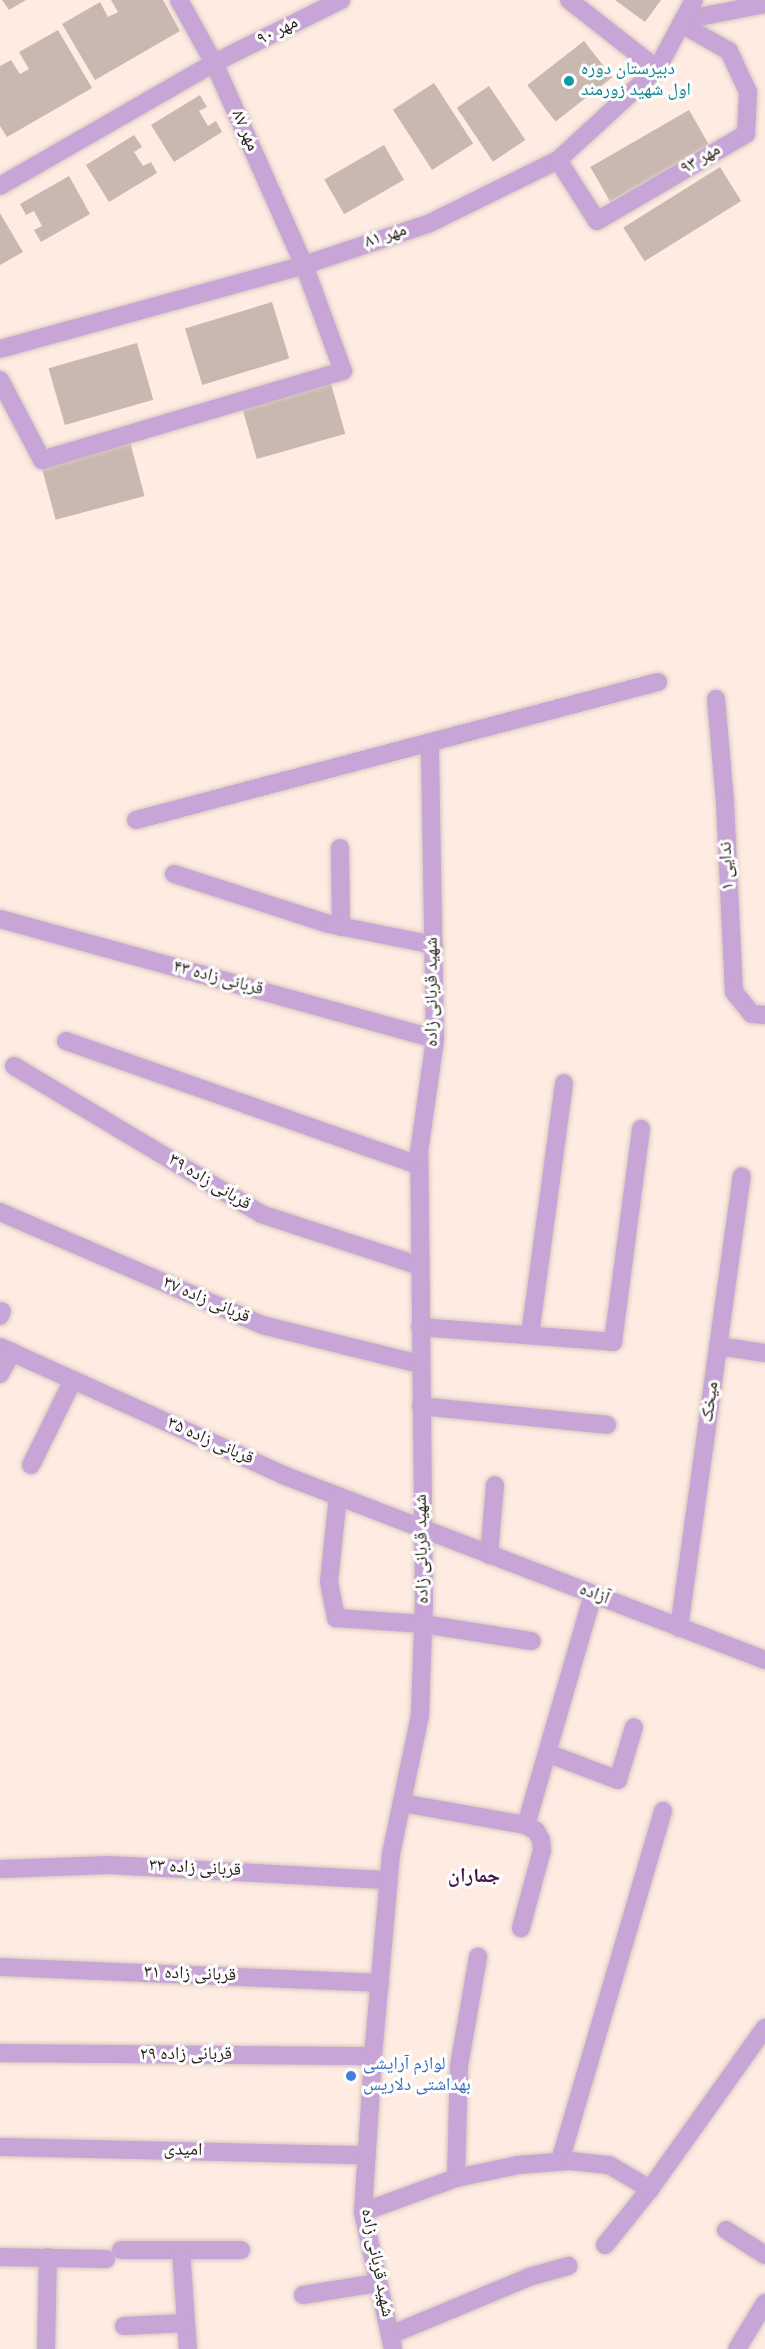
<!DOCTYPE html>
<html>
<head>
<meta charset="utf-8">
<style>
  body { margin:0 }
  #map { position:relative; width:765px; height:2349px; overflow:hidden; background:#feece3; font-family:Overpass,"Noto Naskh Arabic",sans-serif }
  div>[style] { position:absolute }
  .building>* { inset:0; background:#c8b8af; transform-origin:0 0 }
  .roads { filter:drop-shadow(0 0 2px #d7c7bf) drop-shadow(0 0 2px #d7c7bf) }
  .minor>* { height:18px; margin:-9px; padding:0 9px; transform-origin:9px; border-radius:9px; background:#c8a5d7 }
  .dots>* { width:16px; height:16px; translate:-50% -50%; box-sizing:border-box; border:3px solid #fdfdfd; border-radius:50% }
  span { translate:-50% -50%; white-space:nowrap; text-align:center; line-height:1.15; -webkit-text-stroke:6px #fdfdfd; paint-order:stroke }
  .street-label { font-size:18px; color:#251e1b }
  .culture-label { font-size:18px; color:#0d838f }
  .left { translate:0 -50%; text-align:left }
  .shop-label { font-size:18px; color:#366cbe }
  .neighbourhood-label { font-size:20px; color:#431648; font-weight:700 }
</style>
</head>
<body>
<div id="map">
  <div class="building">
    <i style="clip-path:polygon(2px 0,26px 0,9px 10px)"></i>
    <i style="clip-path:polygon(111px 0,163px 0,180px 31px,95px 80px,62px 24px,100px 2px,108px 17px,118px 12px)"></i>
    <i style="clip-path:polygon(615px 0,661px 0,645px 22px)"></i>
    <i style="clip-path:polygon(58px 30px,92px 88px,7px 137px,0 126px,0 66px,11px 60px,20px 74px,29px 69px,19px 52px)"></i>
    <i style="left:584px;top:41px;width:46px;height:72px;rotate:52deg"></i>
    <i style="left:434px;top:83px;width:72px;height:49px;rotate:57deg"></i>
    <i style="left:489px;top:86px;width:65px;height:39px;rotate:56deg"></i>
    <i style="clip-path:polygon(200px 95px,207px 107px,199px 111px,208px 126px,216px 121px,222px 132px,174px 162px,151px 125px)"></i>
    <i style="left:689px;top:110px;width:40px;height:114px;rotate:60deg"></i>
    <i style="clip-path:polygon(134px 135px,142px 147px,134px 152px,143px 166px,151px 162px,157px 173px,109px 202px,86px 165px)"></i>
    <i style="left:384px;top:145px;width:40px;height:69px;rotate:60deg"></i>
    <i style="left:720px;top:167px;width:40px;height:114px;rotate:58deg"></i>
    <i style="clip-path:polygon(69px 176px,90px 214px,41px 242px,34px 230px,42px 226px,34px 211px,26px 215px,20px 204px)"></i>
    <i style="clip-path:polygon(0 213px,23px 252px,0 265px)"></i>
    <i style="left:272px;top:302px;width:59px;height:91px;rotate:73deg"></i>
    <i style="left:137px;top:343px;width:59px;height:92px;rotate:74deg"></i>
    <i style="left:329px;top:377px;width:59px;height:92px;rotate:74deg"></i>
    <i style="left:129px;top:438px;width:60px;height:92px;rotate:75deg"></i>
  </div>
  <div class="roads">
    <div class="minor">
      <i style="left:569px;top:0;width:112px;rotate:38.1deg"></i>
      <i style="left:683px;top:20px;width:84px;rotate:-11deg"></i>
      <i style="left:558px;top:160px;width:72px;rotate:57.4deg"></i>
      <i style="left:597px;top:221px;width:173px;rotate:-30.3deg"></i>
      <i style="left:746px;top:134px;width:42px;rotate:-87.3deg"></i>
      <i style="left:748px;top:92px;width:45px;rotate:-114.9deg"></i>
      <i style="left:729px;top:51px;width:55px;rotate:-150.6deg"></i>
      <i style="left:0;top:186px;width:247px;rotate:-29.9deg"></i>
      <i style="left:214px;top:63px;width:142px;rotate:-26.4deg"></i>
      <i style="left:0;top:349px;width:315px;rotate:-15.4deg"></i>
      <i style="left:304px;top:265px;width:133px;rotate:-18.4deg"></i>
      <i style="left:430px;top:223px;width:143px;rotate:-26.2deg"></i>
      <i style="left:558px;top:160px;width:134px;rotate:-42.6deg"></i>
      <i style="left:657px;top:69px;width:78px;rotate:-61.8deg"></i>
      <i style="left:0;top:380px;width:90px;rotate:62.3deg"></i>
      <i style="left:42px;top:460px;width:314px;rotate:-16.5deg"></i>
      <i style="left:343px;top:371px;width:113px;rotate:-110.2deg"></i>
      <i style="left:304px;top:265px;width:221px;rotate:-114deg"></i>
      <i style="left:214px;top:63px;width:72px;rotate:-119.1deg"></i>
      <i style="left:716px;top:699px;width:103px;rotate:85deg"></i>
      <i style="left:725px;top:802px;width:190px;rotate:87.3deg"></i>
      <i style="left:734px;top:992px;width:28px;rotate:51deg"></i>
      <i style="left:752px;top:1014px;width:13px;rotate:4deg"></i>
      <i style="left:136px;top:820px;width:540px;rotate:-14.81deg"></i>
      <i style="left:340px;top:848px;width:79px;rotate:89.3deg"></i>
      <i style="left:174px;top:874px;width:163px;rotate:17.9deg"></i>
      <i style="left:329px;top:924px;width:107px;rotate:11.3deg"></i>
      <i style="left:0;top:919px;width:451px;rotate:15.4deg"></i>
      <i style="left:66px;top:1041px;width:374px;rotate:19.4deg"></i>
      <i style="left:14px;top:1066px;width:288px;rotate:30.9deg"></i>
      <i style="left:261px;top:1214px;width:167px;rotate:18.1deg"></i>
      <i style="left:0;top:1212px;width:285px;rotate:23.3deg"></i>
      <i style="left:262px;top:1325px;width:163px;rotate:13.9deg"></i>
      <i style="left:0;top:1316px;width:5px;rotate:-68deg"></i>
      <i style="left:420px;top:1327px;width:194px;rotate:4.4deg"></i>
      <i style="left:613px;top:1342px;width:215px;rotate:-82.5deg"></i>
      <i style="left:530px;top:1335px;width:254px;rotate:-82.3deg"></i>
      <i style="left:718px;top:1346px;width:48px;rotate:8.5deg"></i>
      <i style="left:0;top:1347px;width:311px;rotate:24.3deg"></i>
      <i style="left:283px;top:1475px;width:516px;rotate:21deg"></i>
      <i style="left:0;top:1374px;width:25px;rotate:-61deg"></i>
      <i style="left:421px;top:1406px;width:187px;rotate:5.8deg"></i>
      <i style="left:31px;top:1465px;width:95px;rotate:-63.7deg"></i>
      <i style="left:338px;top:1496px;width:86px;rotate:96deg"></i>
      <i style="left:329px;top:1582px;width:37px;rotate:79deg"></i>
      <i style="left:336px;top:1618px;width:87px;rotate:3.9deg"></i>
      <i style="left:423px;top:1624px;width:110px;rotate:8.9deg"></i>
      <i style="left:489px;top:1555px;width:70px;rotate:-85.1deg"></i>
      <i style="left:679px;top:1628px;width:456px;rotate:-82.1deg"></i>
      <i style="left:547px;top:1753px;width:76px;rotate:20.8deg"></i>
      <i style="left:618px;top:1780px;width:55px;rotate:-73.2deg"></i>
      <i style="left:402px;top:1803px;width:126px;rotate:10.1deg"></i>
      <i style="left:526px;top:1825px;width:12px;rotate:31deg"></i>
      <i style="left:536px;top:1831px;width:10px;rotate:61deg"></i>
      <i style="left:541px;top:1840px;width:10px;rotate:84deg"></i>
      <i style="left:542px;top:1850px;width:81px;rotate:105.1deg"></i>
      <i style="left:526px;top:1825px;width:240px;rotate:-73.8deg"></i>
      <i style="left:0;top:1869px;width:109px;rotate:-2.1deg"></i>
      <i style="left:109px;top:1865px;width:280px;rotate:3.1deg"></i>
      <i style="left:0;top:1967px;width:380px;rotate:2.4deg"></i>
      <i style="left:0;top:2053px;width:373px;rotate:0.5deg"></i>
      <i style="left:0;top:2147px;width:366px;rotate:1.3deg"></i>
      <i style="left:560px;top:2161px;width:365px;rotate:-73.6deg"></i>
      <i style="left:456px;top:2178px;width:112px;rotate:-88.5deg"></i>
      <i style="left:459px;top:2066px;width:111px;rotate:-80.1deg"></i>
      <i style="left:363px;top:2212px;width:99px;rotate:-20.1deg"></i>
      <i style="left:456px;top:2178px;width:63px;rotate:-11.8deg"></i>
      <i style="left:518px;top:2165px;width:52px;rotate:-4.4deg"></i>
      <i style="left:570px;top:2161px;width:39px;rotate:6deg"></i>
      <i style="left:609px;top:2165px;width:48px;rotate:30.3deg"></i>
      <i style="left:726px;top:2230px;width:46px;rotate:32.7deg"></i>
      <i style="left:605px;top:2245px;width:72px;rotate:-51.2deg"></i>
      <i style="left:650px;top:2189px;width:198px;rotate:-54.5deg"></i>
      <i style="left:121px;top:2250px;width:120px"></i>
      <i style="left:181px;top:2250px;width:99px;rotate:86deg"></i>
      <i style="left:0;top:2257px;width:106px;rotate:1.1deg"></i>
      <i style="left:303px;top:2295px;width:76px;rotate:-9.1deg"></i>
      <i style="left:124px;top:2326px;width:62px;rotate:-2.8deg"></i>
      <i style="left:390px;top:2335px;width:151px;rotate:-22.6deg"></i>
      <i style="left:529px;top:2277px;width:41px;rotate:-15.8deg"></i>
      <i style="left:46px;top:2349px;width:92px;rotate:-88.8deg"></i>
      <i style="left:393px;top:2349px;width:140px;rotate:-102.4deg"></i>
      <i style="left:363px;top:2212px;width:156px;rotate:-86.3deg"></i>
      <i style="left:373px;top:2056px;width:203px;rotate:-84.9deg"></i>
      <i style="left:391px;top:1854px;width:142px;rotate:-78.2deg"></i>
      <i style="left:420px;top:1715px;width:113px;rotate:-88deg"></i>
      <i style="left:424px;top:1602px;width:450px;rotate:-90.6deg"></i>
      <i style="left:419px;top:1152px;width:114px;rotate:-81.9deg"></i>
      <i style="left:435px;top:1039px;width:297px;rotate:-91deg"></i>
      <i style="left:737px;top:2349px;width:54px;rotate:-58.7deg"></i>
    </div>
  </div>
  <div class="dots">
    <i style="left:569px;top:81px;background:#0f9aa8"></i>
    <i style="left:351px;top:2076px;background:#3f7fe0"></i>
  </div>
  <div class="street-label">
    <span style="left:278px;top:32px;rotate:-27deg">مهر ۹۰</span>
    <span style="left:244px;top:131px;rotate:66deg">مهر ۸۷</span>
    <span style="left:701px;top:160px;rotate:-31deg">مهر ۹۳</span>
    <span style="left:386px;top:237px;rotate:-18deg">مهر ۸۱</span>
    <span style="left:728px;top:866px;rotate:-93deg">ندایی ۱</span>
    <span style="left:218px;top:979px;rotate:15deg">قربانی زاده ۴۳</span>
    <span style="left:433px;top:992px;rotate:-90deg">شهید قربانی زاده</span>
    <span style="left:209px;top:1183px;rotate:31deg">قربانی زاده ۳۹</span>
    <span style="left:206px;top:1301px;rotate:23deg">قربانی زاده ۳۷</span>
    <span style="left:711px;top:1402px;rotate:-82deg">میخک</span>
    <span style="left:210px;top:1442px;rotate:24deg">قربانی زاده ۳۵</span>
    <span style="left:423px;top:1549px;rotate:-91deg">شهید قربانی زاده</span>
    <span style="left:594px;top:1595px;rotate:21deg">آزاده</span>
    <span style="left:195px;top:1869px;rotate:3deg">قربانی زاده ۳۳</span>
    <span style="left:190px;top:1975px;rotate:2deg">قربانی زاده ۳۱</span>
    <span style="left:186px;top:2055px">قربانی زاده ۲۹</span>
    <span style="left:183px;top:2151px;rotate:1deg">امیدی</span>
    <span style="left:376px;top:2263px;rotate:79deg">شهید قربانی زاده</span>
  </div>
  <div class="culture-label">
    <span class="left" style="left:581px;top:81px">دبیرستان دوره<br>اول شهید زورمند</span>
  </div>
  <div class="shop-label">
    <span class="left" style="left:363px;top:2076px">لوازم آرایشی<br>بهداشتی دلاریس</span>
  </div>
  <div class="neighbourhood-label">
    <span style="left:474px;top:1877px">جماران</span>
  </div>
</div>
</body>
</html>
